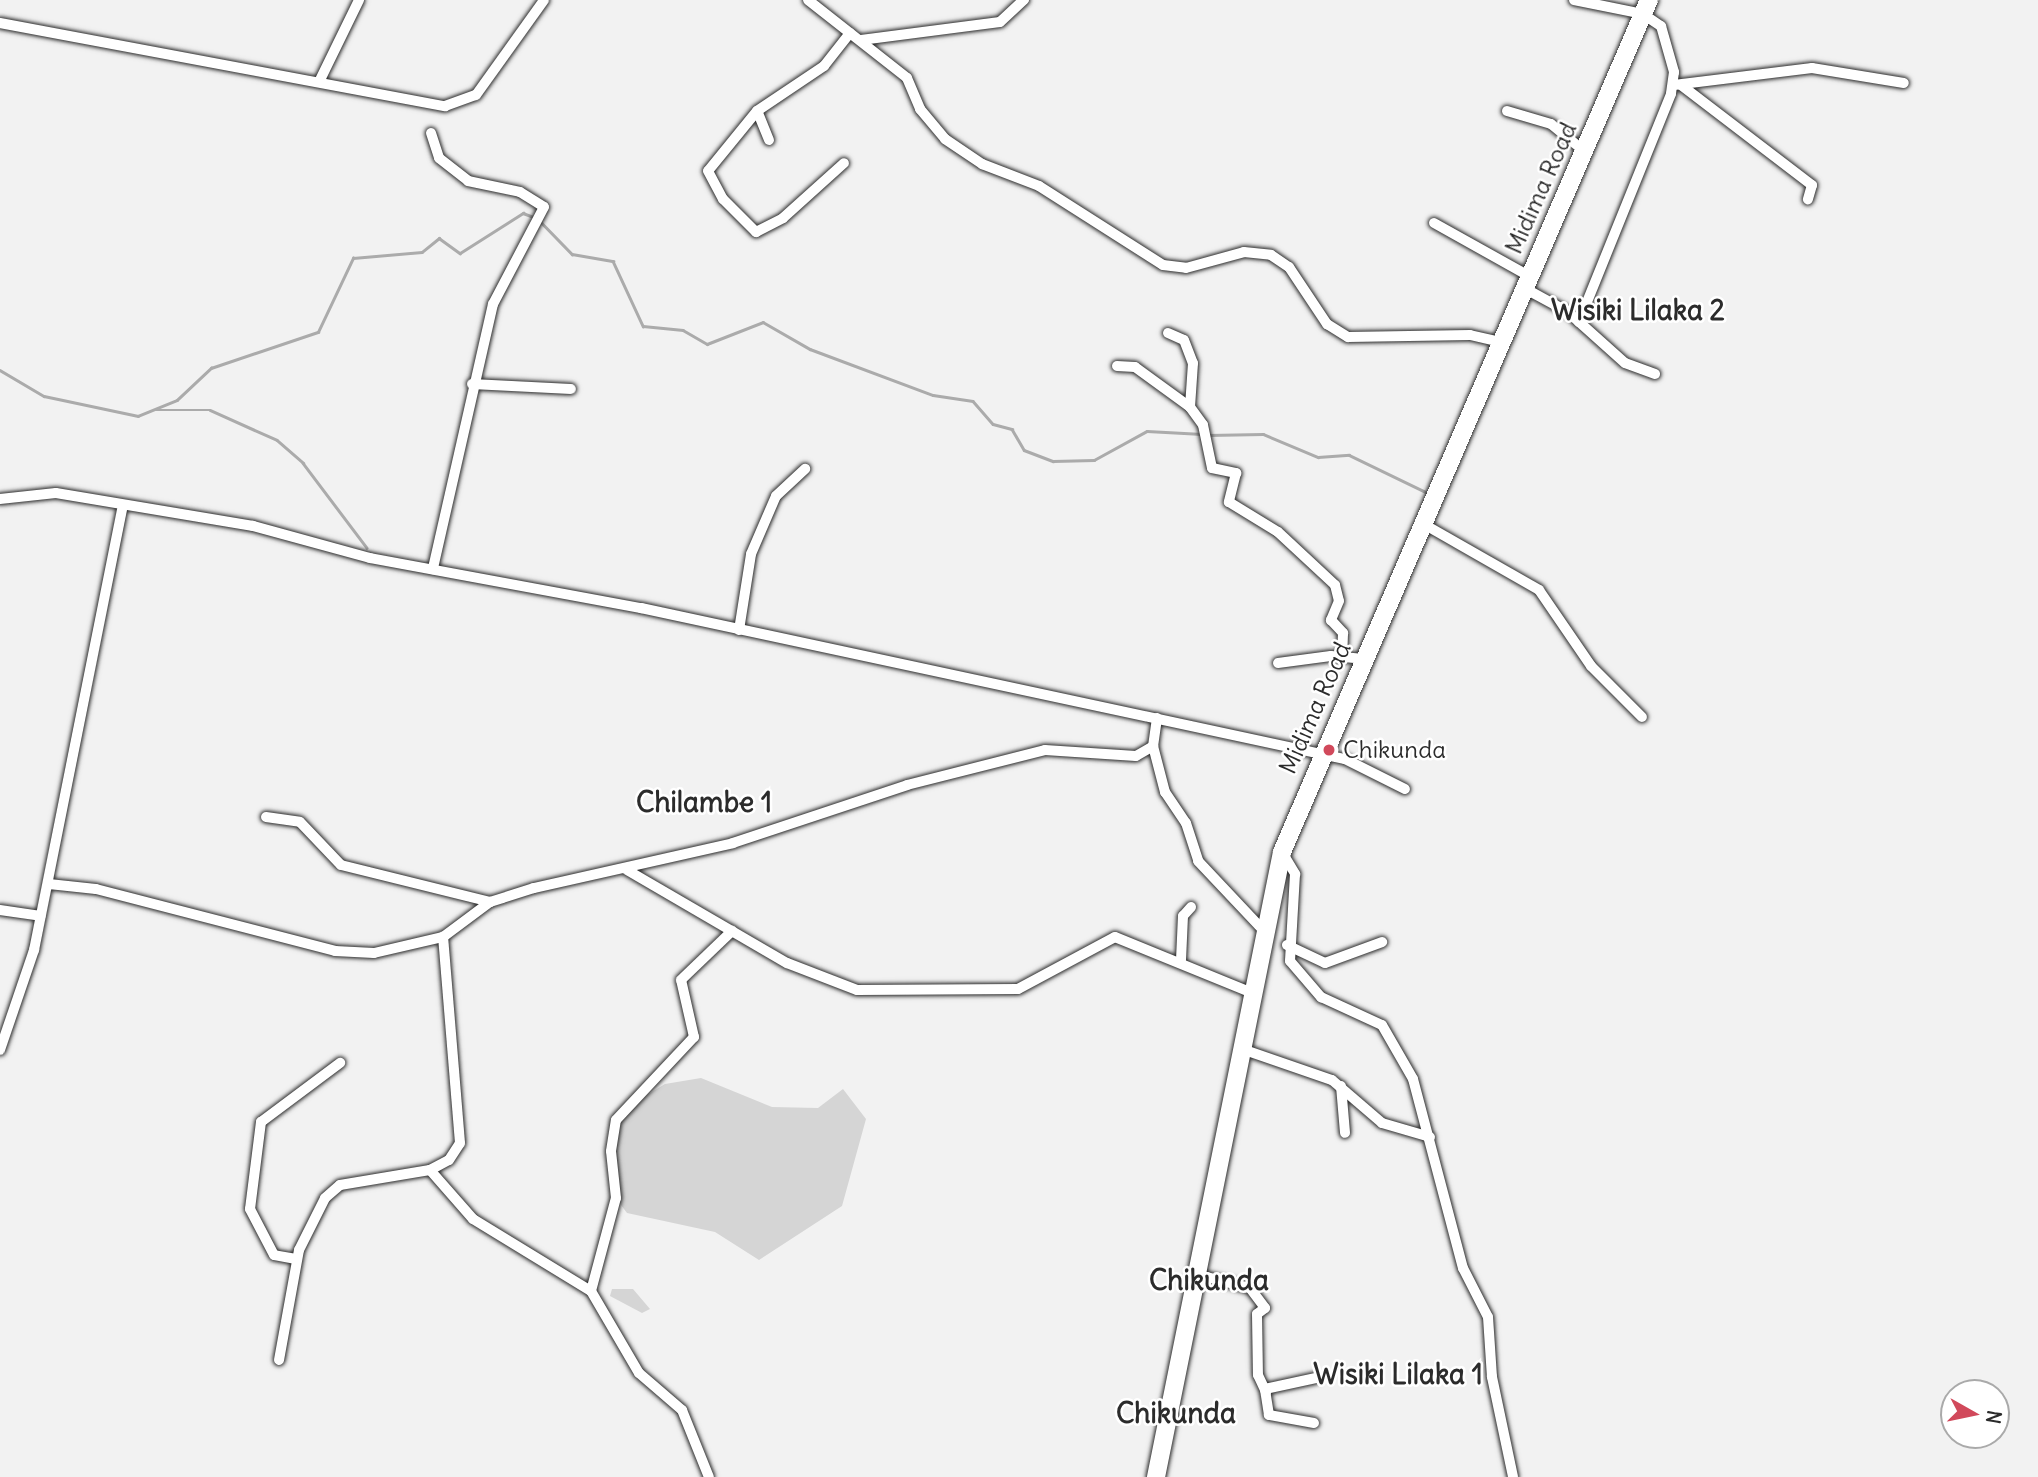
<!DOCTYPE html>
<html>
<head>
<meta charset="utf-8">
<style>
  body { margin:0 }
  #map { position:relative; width:2038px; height:1477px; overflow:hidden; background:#f2f2f2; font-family:Delius,sans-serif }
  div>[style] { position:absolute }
  .green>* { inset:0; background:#d5d5d5 }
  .stream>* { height:2.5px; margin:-1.25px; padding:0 1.25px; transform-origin:1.25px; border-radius:1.25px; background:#ababab }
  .roads { filter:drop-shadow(0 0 2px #2b2b2b) drop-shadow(0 0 2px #2b2b2b) }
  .street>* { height:10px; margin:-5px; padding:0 5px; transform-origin:5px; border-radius:5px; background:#fff }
  .primary>* { height:18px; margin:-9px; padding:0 9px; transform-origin:9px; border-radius:9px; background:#fff }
  .dots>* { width:19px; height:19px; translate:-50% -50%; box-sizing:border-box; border:4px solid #fff; border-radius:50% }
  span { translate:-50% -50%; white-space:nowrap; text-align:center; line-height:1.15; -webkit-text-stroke:5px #fff; paint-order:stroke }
  .street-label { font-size:24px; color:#2b2b2b }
  .poi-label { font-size:24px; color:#2b2b2b }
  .left { translate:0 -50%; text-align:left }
  .quarter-label { font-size:28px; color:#2b2b2b; font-weight:700 }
  .north { position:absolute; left:1940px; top:1379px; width:70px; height:70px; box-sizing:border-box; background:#fff; border:2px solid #aaa; border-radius:50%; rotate:99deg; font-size:19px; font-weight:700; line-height:28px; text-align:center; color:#2b2b2b }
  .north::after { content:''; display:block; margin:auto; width:24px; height:32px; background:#d1495b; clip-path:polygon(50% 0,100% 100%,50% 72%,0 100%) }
</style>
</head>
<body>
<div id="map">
  <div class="green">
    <i style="clip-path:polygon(701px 1078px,772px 1107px,818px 1108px,843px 1089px,866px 1119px,842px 1206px,759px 1260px,715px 1232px,627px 1213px,618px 1201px,613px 1149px,621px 1111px,665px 1084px)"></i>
    <i style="clip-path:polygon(612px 1289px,633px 1289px,650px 1309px,642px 1313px,610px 1296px)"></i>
  </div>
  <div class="stream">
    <i style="left:541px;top:222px;width:45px;rotate:45.9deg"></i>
    <i style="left:572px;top:254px;width:42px;rotate:9.7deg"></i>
    <i style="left:613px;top:261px;width:72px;rotate:65.2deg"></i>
    <i style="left:643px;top:326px;width:40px;rotate:5.7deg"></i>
    <i style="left:683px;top:330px;width:28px;rotate:30deg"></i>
    <i style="left:707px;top:344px;width:60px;rotate:-21.4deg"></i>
    <i style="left:763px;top:322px;width:54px;rotate:29.9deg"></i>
    <i style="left:810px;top:349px;width:131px;rotate:20.5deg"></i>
    <i style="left:933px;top:395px;width:40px;rotate:8.5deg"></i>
    <i style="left:973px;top:401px;width:30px;rotate:49deg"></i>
    <i style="left:993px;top:424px;width:20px;rotate:15deg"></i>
    <i style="left:1012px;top:429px;width:24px;rotate:60deg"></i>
    <i style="left:1024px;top:450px;width:31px;rotate:21deg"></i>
    <i style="left:1053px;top:461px;width:41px;rotate:-1.4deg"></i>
    <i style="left:1094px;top:460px;width:60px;rotate:-28.7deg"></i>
    <i style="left:1147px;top:431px;width:55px;rotate:3.1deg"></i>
    <i style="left:0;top:370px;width:51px;rotate:30.6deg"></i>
    <i style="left:44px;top:396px;width:96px;rotate:12deg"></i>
    <i style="left:138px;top:416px;width:42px;rotate:-22.3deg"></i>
    <i style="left:177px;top:400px;width:47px;rotate:-43.3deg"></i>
    <i style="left:211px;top:368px;width:113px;rotate:-18.6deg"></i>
    <i style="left:318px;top:332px;width:82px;rotate:-64.7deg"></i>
    <i style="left:353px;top:258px;width:69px;rotate:-5deg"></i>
    <i style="left:422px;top:252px;width:22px;rotate:-39deg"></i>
    <i style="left:439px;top:238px;width:26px;rotate:36deg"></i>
    <i style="left:460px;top:253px;width:75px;rotate:-32.4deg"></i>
    <i style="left:523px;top:213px;width:14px;rotate:21deg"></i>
    <i style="left:156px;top:410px;width:54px"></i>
    <i style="left:210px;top:410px;width:73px;rotate:24.1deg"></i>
    <i style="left:277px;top:440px;width:35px;rotate:41deg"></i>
    <i style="left:303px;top:463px;width:106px;rotate:53deg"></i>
    <i style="left:1208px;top:435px;width:55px;rotate:-1deg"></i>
    <i style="left:1263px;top:434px;width:60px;rotate:22.7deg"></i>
    <i style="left:1318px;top:457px;width:31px;rotate:-4deg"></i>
    <i style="left:1349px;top:455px;width:85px;rotate:25.7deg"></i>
  </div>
  <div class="roads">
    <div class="street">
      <i style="left:808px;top:0;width:126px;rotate:38.2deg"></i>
      <i style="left:907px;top:78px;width:34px;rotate:67deg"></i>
      <i style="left:920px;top:109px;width:39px;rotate:50deg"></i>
      <i style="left:945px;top:139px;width:45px;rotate:34deg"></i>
      <i style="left:982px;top:164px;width:61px;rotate:21.1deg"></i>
      <i style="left:1039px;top:186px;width:147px;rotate:32.5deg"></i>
      <i style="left:1163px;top:265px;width:23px;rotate:7deg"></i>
      <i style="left:1186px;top:268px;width:60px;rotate:-15.4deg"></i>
      <i style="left:1244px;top:252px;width:27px;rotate:6deg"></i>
      <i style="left:1271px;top:255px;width:22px;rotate:34deg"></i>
      <i style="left:1289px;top:267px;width:69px;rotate:56.3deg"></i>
      <i style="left:1327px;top:324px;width:25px;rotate:32deg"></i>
      <i style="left:1348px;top:337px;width:122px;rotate:-0.9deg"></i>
      <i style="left:1470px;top:335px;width:32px;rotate:13deg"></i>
      <i style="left:1574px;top:0;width:70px;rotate:11.5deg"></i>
      <i style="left:1643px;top:14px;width:22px;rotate:34deg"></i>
      <i style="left:1661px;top:26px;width:48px;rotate:74.2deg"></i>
      <i style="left:1674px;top:72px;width:22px;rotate:98deg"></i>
      <i style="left:1671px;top:94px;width:246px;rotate:112deg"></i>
      <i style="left:0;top:23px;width:453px;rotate:10.6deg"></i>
      <i style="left:445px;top:106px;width:33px;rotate:-20deg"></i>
      <i style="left:476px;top:95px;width:117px;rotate:-54.4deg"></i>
      <i style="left:861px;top:40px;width:140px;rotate:-7.4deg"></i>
      <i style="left:1000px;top:22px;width:33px;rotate:-43deg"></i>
      <i style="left:320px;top:80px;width:89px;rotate:-64deg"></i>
      <i style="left:1674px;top:85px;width:139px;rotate:-7deg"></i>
      <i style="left:1812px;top:68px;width:93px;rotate:9.3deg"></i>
      <i style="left:1681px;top:85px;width:165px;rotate:37.4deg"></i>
      <i style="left:1812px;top:185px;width:15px;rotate:106deg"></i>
      <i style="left:757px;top:111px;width:77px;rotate:129.2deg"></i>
      <i style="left:708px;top:171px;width:32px;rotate:62deg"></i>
      <i style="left:723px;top:199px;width:47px;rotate:45deg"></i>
      <i style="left:756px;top:232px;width:30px;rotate:-27deg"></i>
      <i style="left:783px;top:218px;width:82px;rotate:-42deg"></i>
      <i style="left:1507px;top:111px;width:46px;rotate:16.5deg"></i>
      <i style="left:1551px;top:124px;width:43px;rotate:39.3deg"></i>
      <i style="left:431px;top:133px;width:26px;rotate:72deg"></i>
      <i style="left:439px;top:158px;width:37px;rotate:38deg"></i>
      <i style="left:468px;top:181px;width:53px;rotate:11.9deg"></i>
      <i style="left:520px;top:192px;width:28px;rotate:32deg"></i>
      <i style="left:544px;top:207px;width:110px;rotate:117.7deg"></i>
      <i style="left:493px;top:304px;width:272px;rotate:102.8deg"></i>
      <i style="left:769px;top:140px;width:31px;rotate:-112deg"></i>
      <i style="left:757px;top:111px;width:81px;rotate:-33.9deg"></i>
      <i style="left:824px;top:66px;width:42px;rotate:-51.8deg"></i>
      <i style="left:1434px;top:223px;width:109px;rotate:29.2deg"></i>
      <i style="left:1524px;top:288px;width:50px;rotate:28.6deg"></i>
      <i style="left:1568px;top:312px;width:76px;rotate:41.8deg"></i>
      <i style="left:1625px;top:363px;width:32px;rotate:20deg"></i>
      <i style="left:1168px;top:333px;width:17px;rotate:24deg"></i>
      <i style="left:1184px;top:340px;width:25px;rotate:69deg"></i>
      <i style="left:1193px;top:363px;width:44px;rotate:93.9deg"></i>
      <i style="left:1117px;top:366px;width:18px;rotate:3deg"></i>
      <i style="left:1135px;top:367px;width:68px;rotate:36deg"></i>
      <i style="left:1190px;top:407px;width:22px;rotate:54deg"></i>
      <i style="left:1203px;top:425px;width:44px;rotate:78.2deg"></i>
      <i style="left:1212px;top:468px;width:25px;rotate:12deg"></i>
      <i style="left:1236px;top:473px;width:30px;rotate:104deg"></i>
      <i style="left:1229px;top:502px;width:57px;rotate:31.5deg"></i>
      <i style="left:1278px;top:532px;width:78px;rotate:42.9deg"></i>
      <i style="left:1335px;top:585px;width:16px;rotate:76deg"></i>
      <i style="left:1339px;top:601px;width:21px;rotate:113deg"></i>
      <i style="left:1331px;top:620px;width:18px;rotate:47deg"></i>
      <i style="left:1343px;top:633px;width:23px;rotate:92deg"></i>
      <i style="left:472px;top:384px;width:99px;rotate:2.9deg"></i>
      <i style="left:0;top:499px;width:56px;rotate:-6.1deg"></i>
      <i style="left:56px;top:493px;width:200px;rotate:9.5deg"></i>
      <i style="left:253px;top:526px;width:121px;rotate:15.3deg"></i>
      <i style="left:370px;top:558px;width:276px;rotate:10.5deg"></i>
      <i style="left:641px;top:608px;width:720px;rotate:12.11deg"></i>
      <i style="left:1345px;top:759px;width:67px;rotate:26.6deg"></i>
      <i style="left:1420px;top:522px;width:137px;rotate:29.7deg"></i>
      <i style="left:1539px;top:590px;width:92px;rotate:55.6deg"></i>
      <i style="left:1591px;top:666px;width:72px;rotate:45deg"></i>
      <i style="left:739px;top:630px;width:77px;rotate:-81deg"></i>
      <i style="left:751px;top:554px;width:63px;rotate:-66.7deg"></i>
      <i style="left:776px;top:496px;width:40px;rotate:-43deg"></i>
      <i style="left:1278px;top:663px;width:53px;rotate:-7.5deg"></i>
      <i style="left:1331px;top:656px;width:33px;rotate:5deg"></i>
      <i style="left:1157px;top:718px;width:28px;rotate:98deg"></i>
      <i style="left:1153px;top:746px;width:48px;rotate:75.4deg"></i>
      <i style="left:1165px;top:792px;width:37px;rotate:56deg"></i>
      <i style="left:1186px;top:823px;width:40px;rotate:72deg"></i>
      <i style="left:1198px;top:861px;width:95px;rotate:46.7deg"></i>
      <i style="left:266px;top:817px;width:34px;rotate:8deg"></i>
      <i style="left:300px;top:822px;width:59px;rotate:46.4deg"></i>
      <i style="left:341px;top:865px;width:154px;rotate:13.9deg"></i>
      <i style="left:1282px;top:852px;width:26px;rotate:59deg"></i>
      <i style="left:1295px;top:874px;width:87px;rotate:93.3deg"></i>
      <i style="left:1290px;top:961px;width:48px;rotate:49.3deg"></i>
      <i style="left:1321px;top:997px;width:67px;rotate:24.7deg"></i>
      <i style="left:1382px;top:1025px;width:62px;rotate:60.1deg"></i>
      <i style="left:1413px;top:1079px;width:196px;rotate:75.2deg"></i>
      <i style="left:1463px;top:1268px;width:55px;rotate:63deg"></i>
      <i style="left:1488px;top:1317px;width:60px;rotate:86.2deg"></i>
      <i style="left:1492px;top:1377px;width:102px;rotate:78.1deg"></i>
      <i style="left:627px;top:870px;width:185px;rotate:30.2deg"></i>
      <i style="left:787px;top:963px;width:75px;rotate:21.1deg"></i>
      <i style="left:857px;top:990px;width:161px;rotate:-0.4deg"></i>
      <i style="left:1018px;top:989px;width:110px;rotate:-28.2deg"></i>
      <i style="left:1115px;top:937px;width:146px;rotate:22.2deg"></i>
      <i style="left:49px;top:884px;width:47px;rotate:6.1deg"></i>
      <i style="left:96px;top:889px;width:247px;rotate:14.5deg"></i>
      <i style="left:335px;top:951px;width:39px;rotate:3deg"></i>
      <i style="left:374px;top:953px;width:71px;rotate:-13.1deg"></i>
      <i style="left:443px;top:937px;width:59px;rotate:-36.7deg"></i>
      <i style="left:490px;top:902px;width:46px;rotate:-17.7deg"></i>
      <i style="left:534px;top:888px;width:204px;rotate:-12.7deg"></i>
      <i style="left:733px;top:843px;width:183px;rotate:-18.4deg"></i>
      <i style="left:907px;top:785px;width:142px;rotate:-14.2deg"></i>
      <i style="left:1045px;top:750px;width:91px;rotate:3.8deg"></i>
      <i style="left:1136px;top:756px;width:20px;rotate:-30deg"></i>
      <i style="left:0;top:910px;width:41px;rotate:8.3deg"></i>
      <i style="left:1287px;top:945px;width:42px;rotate:25.3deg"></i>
      <i style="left:1325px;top:963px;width:61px;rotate:-20.2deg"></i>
      <i style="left:1181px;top:960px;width:44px;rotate:-87.4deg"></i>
      <i style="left:1183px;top:916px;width:12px;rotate:-48deg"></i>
      <i style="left:1239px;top:1048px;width:98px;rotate:19deg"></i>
      <i style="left:1332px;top:1080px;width:66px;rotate:40.7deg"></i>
      <i style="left:1382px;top:1123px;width:50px;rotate:16.3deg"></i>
      <i style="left:0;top:1050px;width:106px;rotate:-71.2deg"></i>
      <i style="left:34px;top:950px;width:453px;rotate:-78.7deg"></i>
      <i style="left:1341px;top:1086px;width:47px;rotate:85.1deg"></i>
      <i style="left:430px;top:1170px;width:65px;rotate:48.7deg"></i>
      <i style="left:473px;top:1219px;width:138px;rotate:31.4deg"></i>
      <i style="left:591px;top:1291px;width:95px;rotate:59.7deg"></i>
      <i style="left:639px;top:1373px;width:57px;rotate:40.7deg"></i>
      <i style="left:682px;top:1410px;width:72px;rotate:68.1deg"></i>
      <i style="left:296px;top:1259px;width:22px;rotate:-170deg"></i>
      <i style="left:274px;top:1255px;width:52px;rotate:-117.6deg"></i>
      <i style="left:250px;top:1209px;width:88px;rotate:-82.8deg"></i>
      <i style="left:261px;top:1122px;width:99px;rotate:-36.8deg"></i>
      <i style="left:1195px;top:1274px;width:57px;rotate:14.3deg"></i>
      <i style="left:1250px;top:1288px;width:25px;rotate:53deg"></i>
      <i style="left:1265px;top:1308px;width:10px;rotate:143deg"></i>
      <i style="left:1257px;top:1314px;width:61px;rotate:89.1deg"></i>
      <i style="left:1258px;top:1375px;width:19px;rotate:65deg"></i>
      <i style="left:591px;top:1291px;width:96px;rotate:-75deg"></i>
      <i style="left:616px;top:1198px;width:47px;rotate:-96.1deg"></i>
      <i style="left:611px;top:1151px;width:31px;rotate:-81deg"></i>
      <i style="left:616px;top:1120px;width:114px;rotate:-46.8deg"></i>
      <i style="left:694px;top:1037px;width:58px;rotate:-102.8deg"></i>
      <i style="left:681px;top:980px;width:71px;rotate:-43.9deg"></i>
      <i style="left:279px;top:1360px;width:112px;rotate:-79.7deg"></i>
      <i style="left:299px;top:1250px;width:58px;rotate:-63.4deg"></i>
      <i style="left:325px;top:1198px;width:20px;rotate:-41deg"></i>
      <i style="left:340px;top:1185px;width:91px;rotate:-9.5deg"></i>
      <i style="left:430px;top:1170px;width:21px;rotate:-28deg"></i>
      <i style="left:449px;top:1160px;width:20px;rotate:-57deg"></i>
      <i style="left:460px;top:1143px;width:207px;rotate:-94.7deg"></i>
      <i style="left:1314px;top:1423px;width:46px;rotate:-169.9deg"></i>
      <i style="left:1269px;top:1415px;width:26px;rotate:-99deg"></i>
      <i style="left:1265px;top:1389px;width:52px;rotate:-12.2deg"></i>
    </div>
    <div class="primary">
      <i style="left:1156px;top:1477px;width:638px;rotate:-78.6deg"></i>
      <i style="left:1282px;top:852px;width:928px;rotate:-66.7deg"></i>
    </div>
  </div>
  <div class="dots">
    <i style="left:1329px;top:750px;background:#d1495b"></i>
  </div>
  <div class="street-label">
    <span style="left:1541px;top:188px;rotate:-66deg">Midima Road</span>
    <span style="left:1315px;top:708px;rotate:-66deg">Midima Road</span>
  </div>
  <div class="poi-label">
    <span class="left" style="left:1343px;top:750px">Chikunda</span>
  </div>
  <div class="quarter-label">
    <span style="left:1638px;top:310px">Wisiki Lilaka 2</span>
    <span style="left:704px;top:802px">Chilambe 1</span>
    <span style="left:1209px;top:1280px">Chikunda</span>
    <span style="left:1398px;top:1374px">Wisiki Lilaka 1</span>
    <span style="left:1176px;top:1413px">Chikunda</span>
  </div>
  <div class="north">N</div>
</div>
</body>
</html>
